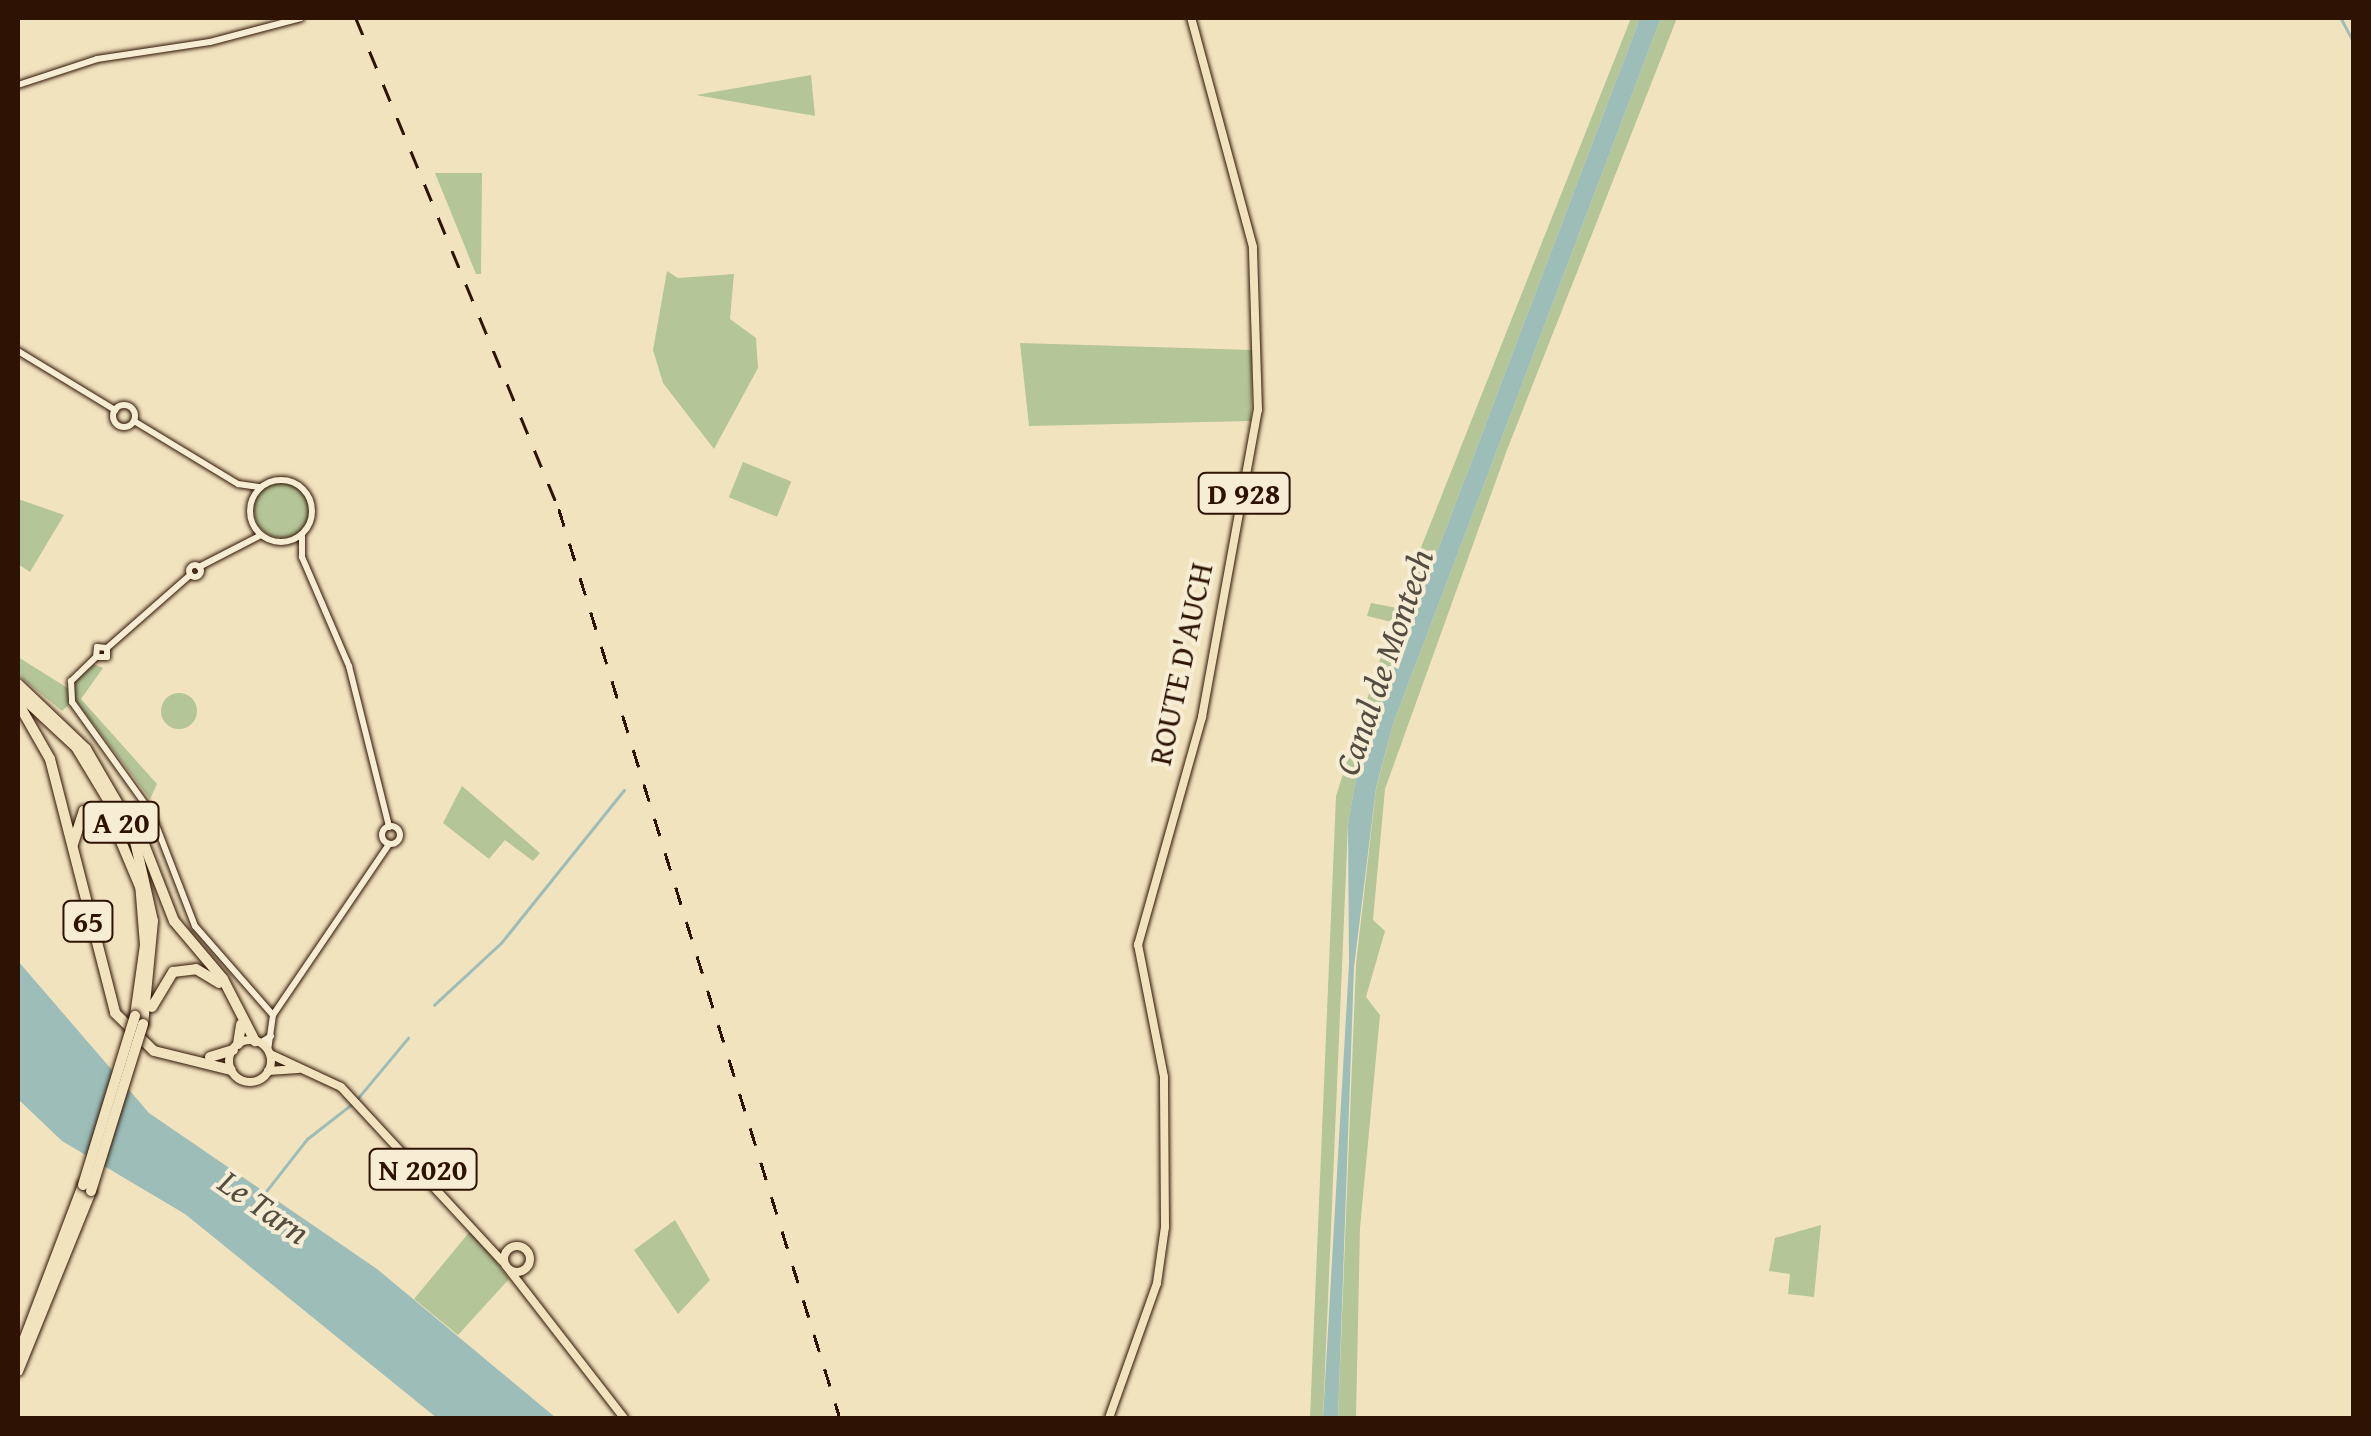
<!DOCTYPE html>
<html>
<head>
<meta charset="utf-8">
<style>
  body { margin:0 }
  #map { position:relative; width:2371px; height:1436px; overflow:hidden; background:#f2e3bf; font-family:"Gentium Book Plus",serif }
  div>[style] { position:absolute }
  .green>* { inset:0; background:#b4c597; transform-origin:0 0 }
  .round { border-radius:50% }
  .water>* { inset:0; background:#9cbdb8 }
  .stream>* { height:2.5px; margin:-1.25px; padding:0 1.25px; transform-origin:1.25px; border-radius:1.25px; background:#9cbdb8 }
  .roads { filter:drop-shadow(0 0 2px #2e1303) drop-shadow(0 0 2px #2e1303) }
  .secondary>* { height:6px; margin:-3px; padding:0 3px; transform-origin:3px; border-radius:3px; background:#f7edd5 }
  .secondary>.ring { margin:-3px; padding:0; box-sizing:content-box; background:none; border:6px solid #f7edd5; border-radius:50% }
  .primary>* { height:8px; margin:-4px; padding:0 4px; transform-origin:4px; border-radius:4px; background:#f2e3bf }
  .primary>.ring { margin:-4px; padding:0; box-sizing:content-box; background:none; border:8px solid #f2e3bf; border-radius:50% }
  .highway>* { height:10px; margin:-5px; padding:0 5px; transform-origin:5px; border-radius:5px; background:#f2e3bf }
  .rail>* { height:2.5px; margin-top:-1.25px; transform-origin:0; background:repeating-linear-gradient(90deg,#2e1303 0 18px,transparent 0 36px) }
  .bridges { filter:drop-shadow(0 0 2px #2e1303) drop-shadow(0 0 2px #2e1303) }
  .highway-bridge>* { height:10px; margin:-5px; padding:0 5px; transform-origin:5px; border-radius:5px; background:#f2e3bf }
  span { translate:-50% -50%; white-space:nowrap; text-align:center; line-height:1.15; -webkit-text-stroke:8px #f7edd5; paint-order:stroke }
  .shield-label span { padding:2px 8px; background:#f7edd5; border:2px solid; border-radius:8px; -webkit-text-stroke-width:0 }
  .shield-label { font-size:30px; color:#2e1303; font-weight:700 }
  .street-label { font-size:32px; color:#2e1303 }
  .water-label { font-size:35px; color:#544e42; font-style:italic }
  .frame { position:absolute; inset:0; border:20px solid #2e1303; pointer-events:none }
</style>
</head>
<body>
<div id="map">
  <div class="green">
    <i style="clip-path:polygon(1631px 18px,1640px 18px,1360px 755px,1348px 824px,1323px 1418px,1310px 1418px,1336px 796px,1392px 622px,1367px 616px,1371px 603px,1397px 608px)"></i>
    <i style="clip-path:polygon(1661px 18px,1677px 18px,1507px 450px,1385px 789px,1373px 920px,1385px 931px,1366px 997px,1380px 1015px,1360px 1228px,1356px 1418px,1338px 1418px,1356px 964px,1376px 789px,1393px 724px)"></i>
    <i style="clip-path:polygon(811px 75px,815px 116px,696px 95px)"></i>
    <i style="clip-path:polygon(435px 173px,482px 173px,481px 274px,476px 274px)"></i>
    <i style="clip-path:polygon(667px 271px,678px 278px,734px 274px,730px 319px,756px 338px,758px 368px,714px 449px,663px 383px,653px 350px)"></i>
    <i style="clip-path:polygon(1020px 343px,1252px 350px,1251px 421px,1029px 426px)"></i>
    <i style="left:743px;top:462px;width:52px;height:38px;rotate:22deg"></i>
    <i class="round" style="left:254px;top:482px;width:56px;height:56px"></i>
    <i style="clip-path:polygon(18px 499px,64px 515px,30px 572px,18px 564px)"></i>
    <i style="clip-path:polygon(18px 657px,69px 689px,72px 702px,62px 711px,18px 675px)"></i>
    <i style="clip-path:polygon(93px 664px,103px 668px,81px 699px,157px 784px,150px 799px,74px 698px,75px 680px)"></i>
    <i class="round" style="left:161px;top:693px;width:36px;height:36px"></i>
    <i style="clip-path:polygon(462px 786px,540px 853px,533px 861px,505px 840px,489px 859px,443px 823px)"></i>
    <i style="clip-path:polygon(675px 1220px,710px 1280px,678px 1314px,634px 1250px)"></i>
    <i style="clip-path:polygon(1821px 1225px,1814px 1297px,1788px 1294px,1790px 1274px,1769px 1271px,1775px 1238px)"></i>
    <i style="clip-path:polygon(472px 1229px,509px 1279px,458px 1335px,414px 1299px)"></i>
  </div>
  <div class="water">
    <i style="clip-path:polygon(1640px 18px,1661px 18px,1393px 724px,1376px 788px,1354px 967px,1338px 1418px,1323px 1418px,1349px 964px,1348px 824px,1360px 755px)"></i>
    <i style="clip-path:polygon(18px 961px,149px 1113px,377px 1269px,556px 1418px,437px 1418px,185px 1214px,62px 1141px,18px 1099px)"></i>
  </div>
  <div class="stream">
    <i style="left:2341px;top:18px;width:27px;rotate:62deg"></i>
    <i style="left:434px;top:1005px;width:91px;rotate:-42.8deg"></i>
    <i style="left:501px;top:943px;width:196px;rotate:-51.2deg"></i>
    <i style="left:358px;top:1098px;width:78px;rotate:-50.2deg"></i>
    <i style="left:264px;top:1194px;width:70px;rotate:-52deg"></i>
    <i style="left:307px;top:1139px;width:57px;rotate:-37.9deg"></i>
  </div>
  <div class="roads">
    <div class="secondary">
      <i style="left:18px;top:85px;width:83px;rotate:-18.2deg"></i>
      <i style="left:97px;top:59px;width:114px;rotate:-8.6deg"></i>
      <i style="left:210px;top:42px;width:94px;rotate:-14.8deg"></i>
      <i style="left:18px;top:351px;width:114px;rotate:31.3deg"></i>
      <i class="ring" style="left:113px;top:405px;width:16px;height:16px"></i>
      <i style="left:134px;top:421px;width:122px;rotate:31.2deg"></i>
      <i style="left:238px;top:484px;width:21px;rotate:8deg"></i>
      <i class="ring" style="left:250px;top:480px;width:56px;height:56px"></i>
      <i style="left:302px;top:535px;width:22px;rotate:90deg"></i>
      <i style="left:302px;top:557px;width:119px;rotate:66.7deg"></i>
      <i style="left:349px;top:666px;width:166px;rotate:76deg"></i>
      <i class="ring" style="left:189px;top:565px;width:6px;height:6px"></i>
      <i style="left:199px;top:567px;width:68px;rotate:-27.3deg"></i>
      <i style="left:107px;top:648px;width:9px;rotate:90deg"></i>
      <i style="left:107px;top:657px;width:11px;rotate:180deg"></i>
      <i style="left:96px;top:657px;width:10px;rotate:-84deg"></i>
      <i style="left:97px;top:647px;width:10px;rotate:6deg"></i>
      <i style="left:107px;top:648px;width:111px;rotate:-41.3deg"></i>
      <i style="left:96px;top:657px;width:35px;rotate:136deg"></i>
      <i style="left:71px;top:681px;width:21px;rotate:87deg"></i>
      <i style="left:72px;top:702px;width:135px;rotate:54.3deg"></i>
      <i style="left:151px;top:812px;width:122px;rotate:68.9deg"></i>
      <i style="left:195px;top:926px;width:118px;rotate:48.8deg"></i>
      <i style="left:273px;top:1015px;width:37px;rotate:98deg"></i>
      <i class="ring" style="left:382px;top:826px;width:12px;height:12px"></i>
      <i style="left:273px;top:1015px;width:207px;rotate:-55.8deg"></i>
      <i style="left:260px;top:1043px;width:13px;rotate:-32deg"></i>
    </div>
    <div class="primary">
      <i class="ring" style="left:229px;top:1040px;width:34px;height:34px"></i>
      <i style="left:270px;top:1054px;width:78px;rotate:24.9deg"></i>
      <i style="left:341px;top:1087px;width:238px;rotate:47.2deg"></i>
      <i style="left:268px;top:1071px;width:30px;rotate:-4deg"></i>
      <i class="ring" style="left:504px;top:1246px;width:18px;height:18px"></i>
      <i style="left:510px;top:1271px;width:186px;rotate:52.2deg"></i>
      <i style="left:1109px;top:1418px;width:143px;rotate:-70.4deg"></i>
      <i style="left:1157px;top:1283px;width:57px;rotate:-81.9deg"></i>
      <i style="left:1165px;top:1227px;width:150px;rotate:-90.4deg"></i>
      <i style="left:1164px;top:1077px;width:135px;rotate:-101.1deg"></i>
      <i style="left:1138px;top:945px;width:237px;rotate:-74.3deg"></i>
      <i style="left:1202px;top:717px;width:312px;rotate:-79.7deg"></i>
      <i style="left:1258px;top:410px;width:163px;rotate:-91.8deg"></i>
      <i style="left:1253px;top:247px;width:237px;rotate:-105.1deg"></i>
    </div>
    <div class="highway">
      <i style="left:18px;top:684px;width:94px;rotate:43.7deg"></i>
      <i style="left:86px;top:749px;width:91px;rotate:59.8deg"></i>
      <i style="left:132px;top:828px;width:95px;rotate:77.3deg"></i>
      <i style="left:153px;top:921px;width:103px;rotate:95.5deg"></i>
      <i style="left:18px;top:693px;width:79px;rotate:43deg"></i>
      <i style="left:76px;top:747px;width:85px;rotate:58.9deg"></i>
      <i style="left:18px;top:703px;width:64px;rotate:60.3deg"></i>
      <i style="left:50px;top:759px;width:262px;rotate:75.6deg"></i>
      <i style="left:115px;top:1013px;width:54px;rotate:44.3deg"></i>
      <i style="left:154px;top:1051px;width:79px;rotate:13.9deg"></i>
      <i style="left:142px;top:839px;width:88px;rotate:68.7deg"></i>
      <i style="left:174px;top:921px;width:76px;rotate:49.8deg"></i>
      <i style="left:223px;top:979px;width:70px;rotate:62.7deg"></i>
      <i style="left:73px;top:844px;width:35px;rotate:-72deg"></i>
      <i style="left:84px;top:811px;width:25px;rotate:5deg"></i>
      <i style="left:109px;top:813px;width:82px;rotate:67.2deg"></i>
      <i style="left:152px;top:1007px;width:41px;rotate:-59deg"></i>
      <i style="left:173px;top:972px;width:23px;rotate:-7deg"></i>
      <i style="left:196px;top:969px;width:27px;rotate:31deg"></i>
      <i style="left:135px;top:1016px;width:72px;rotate:-82deg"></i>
      <i style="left:145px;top:945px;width:62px;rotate:-94.6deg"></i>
      <i style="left:238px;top:1044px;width:20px;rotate:-81deg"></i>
      <i style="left:210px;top:1057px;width:24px;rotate:-17deg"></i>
      <i style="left:18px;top:1356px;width:183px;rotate:-69.2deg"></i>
      <i style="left:18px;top:1371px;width:194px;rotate:-67.9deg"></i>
    </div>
  </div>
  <div class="rail">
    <i style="left:356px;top:18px;width:531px;rotate:67.54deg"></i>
    <i style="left:559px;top:509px;width:951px;rotate:72.82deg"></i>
  </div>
  <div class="bridges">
    <div class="highway-bridge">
      <i style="left:83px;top:1185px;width:177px;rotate:-72.9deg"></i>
      <i style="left:91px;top:1191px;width:175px;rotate:-72.7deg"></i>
    </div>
  </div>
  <div class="shield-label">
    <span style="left:1244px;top:493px">D 928</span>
    <span style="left:121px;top:822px">A 20</span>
    <span style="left:88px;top:921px">65</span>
    <span style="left:423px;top:1169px">N 2020</span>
  </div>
  <div class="street-label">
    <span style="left:1181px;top:664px;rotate:-78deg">ROUTE D'AUCH</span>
  </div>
  <div class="water-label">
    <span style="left:1384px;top:662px;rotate:-71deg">Canal de Montech</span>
    <span style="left:264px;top:1207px;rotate:35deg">Le Tarn</span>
  </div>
  <div class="frame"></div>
</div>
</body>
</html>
